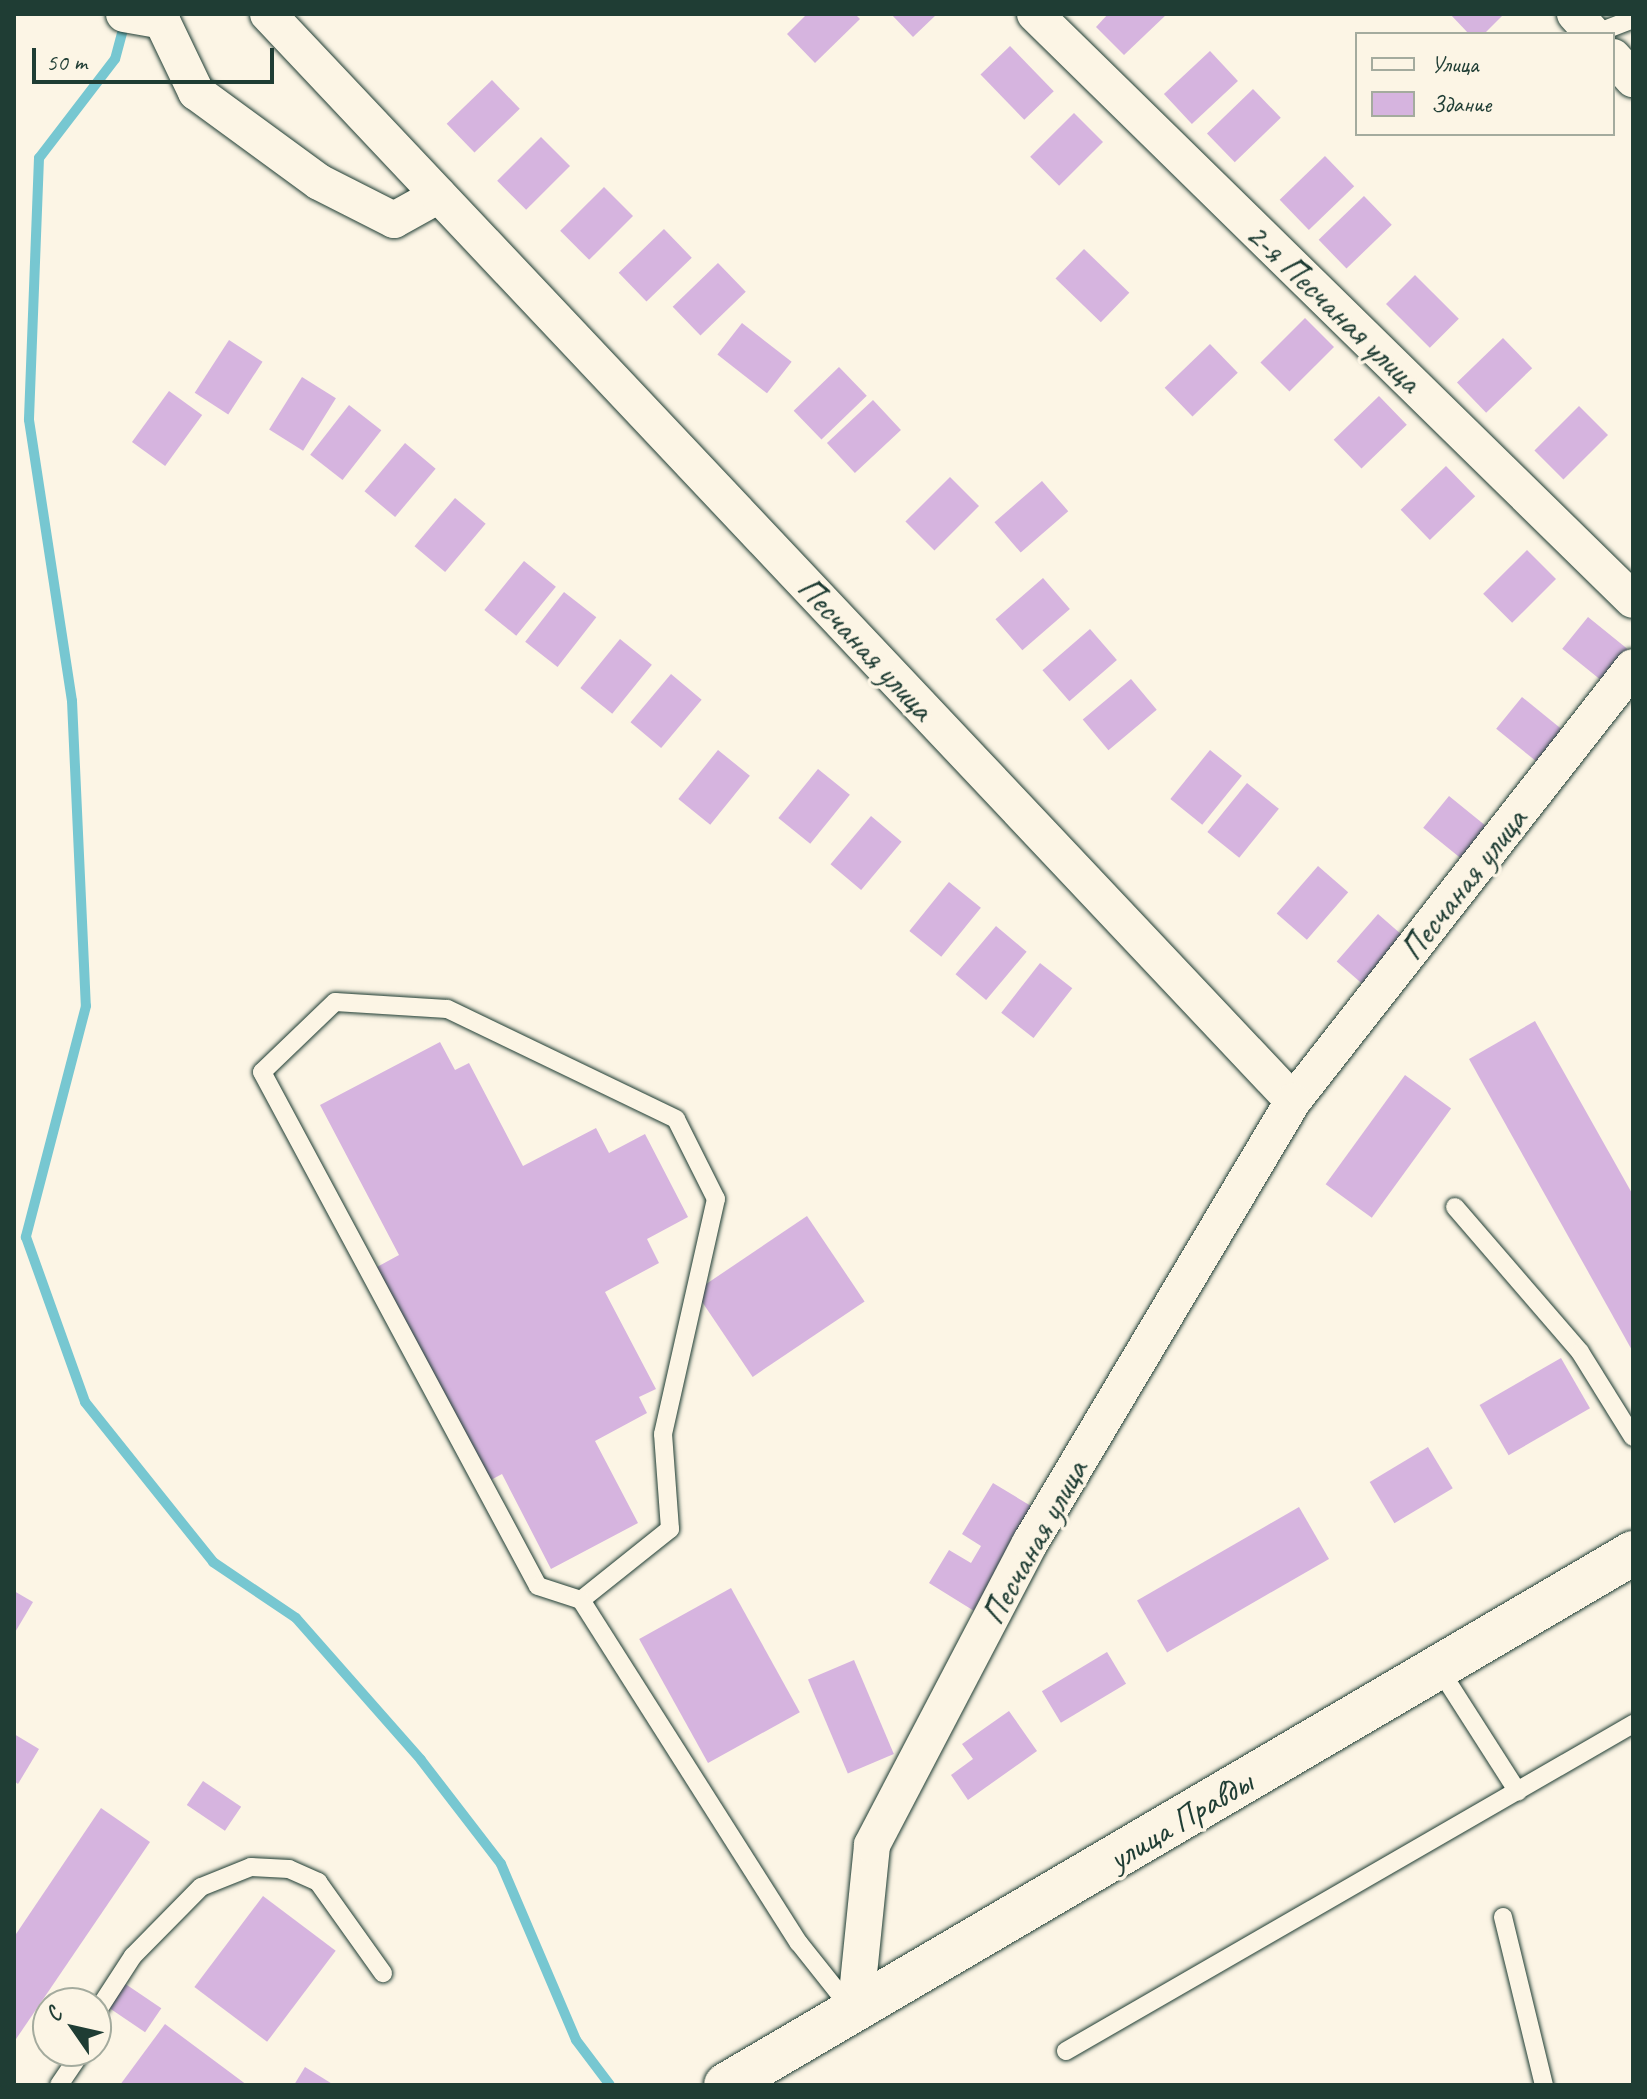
<!DOCTYPE html>
<html>
<head>
<meta charset="utf-8">
<style>
  body { margin:0 }
  #map { position:relative; width:1647px; height:2099px; overflow:hidden; background:#fcf5e5; font-family:Caveat,sans-serif }
  div>[style] { position:absolute }
  .stream>* { height:10px; margin:-5px; padding:0 5px; transform-origin:5px; border-radius:5px; background:#77c7d1 }
  .building>* { inset:0; background:#d6b4df; transform-origin:0 0 }
  .roads { filter:drop-shadow(0 0 2px #1f3d34) drop-shadow(0 0 2px #1f3d34) }
  .service>* { height:18px; margin:-9px; padding:0 9px; transform-origin:9px; border-radius:9px; background:#fcf5e5 }
  .minor>* { height:36px; margin:-18px; padding:0 18px; transform-origin:18px; border-radius:18px; background:#fcf5e5 }
  .tertiary>* { height:44px; margin:-22px; padding:0 22px; transform-origin:22px; border-radius:22px; background:#fcf5e5 }
  span { translate:-50% -50%; white-space:nowrap; text-align:center; line-height:1.15; -webkit-text-stroke:7px #fcf5e5; paint-order:stroke }
  .street-label { font-size:34px; color:#1f3d34 }
  .frame { position:absolute; inset:0; border:16px solid #1f3d34; pointer-events:none }
  .legend { position:absolute; left:1355px; top:32px; width:260px; height:104px; box-sizing:border-box; background:#fcf5e5; border:2px solid #a4ab9e; margin:0; padding:10px 14px; list-style:none; font-size:24px; color:#1f3d34 }
  .legend li { display:flex; align-items:center; gap:16px; height:40px }
  .legend b { width:40px; border:2px solid #a4ab9e }
  .north { position:absolute; left:32px; top:1987px; width:80px; height:80px; box-sizing:border-box; background:#fcf5e5; border:2px solid #a4ab9e; border-radius:50%; rotate:304deg; font-size:22px; font-weight:700; line-height:32px; text-align:center; color:#1f3d34 }
  .north::after { content:''; display:block; margin:auto; width:28px; height:36px; background:#1f3d34; clip-path:polygon(50% 0,100% 100%,50% 72%,0 100%) }
  .scale { position:absolute; left:32px; top:48px; width:242px; height:36px; box-sizing:border-box; border:4px solid #1f3d34; border-top:0; padding-left:10px; font-size:24px; line-height:28px; white-space:nowrap; color:#1f3d34; -webkit-text-stroke:6px #fcf5e5; paint-order:stroke }
</style>
</head>
<body>
<div id="map">
  <div class="stream">
    <i style="left:125px;top:22px;width:38px;rotate:105deg"></i>
    <i style="left:115px;top:59px;width:125px;rotate:127.5deg"></i>
    <i style="left:39px;top:158px;width:262px;rotate:92.2deg"></i>
    <i style="left:29px;top:420px;width:284px;rotate:81.3deg"></i>
    <i style="left:72px;top:701px;width:305px;rotate:87.4deg"></i>
    <i style="left:86px;top:1006px;width:239px;rotate:104.6deg"></i>
    <i style="left:26px;top:1237px;width:175px;rotate:70.3deg"></i>
    <i style="left:85px;top:1402px;width:205px;rotate:51.3deg"></i>
    <i style="left:213px;top:1562px;width:100px;rotate:34deg"></i>
    <i style="left:296px;top:1618px;width:189px;rotate:48.6deg"></i>
    <i style="left:421px;top:1760px;width:131px;rotate:52.4deg"></i>
    <i style="left:501px;top:1864px;width:191px;rotate:66.9deg"></i>
    <i style="left:576px;top:2040px;width:56px;rotate:52.9deg"></i>
  </div>
  <div class="building">
    <i style="clip-path:polygon(807px 14px,855px 14px,860px 19px,815px 63px,787px 34px)"></i>
    <i style="clip-path:polygon(891px 14px,937px 14px,913px 37px)"></i>
    <i style="clip-path:polygon(1108px 14px,1167px 14px,1124px 55px,1096px 27px)"></i>
    <i style="clip-path:polygon(1450px 14px,1504px 14px,1484px 34px,1469px 34px)"></i>
    <i style="left:1010px;top:46px;width:63px;height:41px;rotate:46deg"></i>
    <i style="left:1210px;top:51px;width:41px;height:63px;rotate:47deg"></i>
    <i style="left:492px;top:80px;width:40px;height:63px;rotate:46deg"></i>
    <i style="left:1253px;top:89px;width:40px;height:64px;rotate:46deg"></i>
    <i style="left:1074px;top:113px;width:41px;height:62px;rotate:45deg"></i>
    <i style="left:541px;top:137px;width:41px;height:62px;rotate:45deg"></i>
    <i style="left:1325px;top:156px;width:42px;height:63px;rotate:46deg"></i>
    <i style="left:604px;top:187px;width:41px;height:62px;rotate:45deg"></i>
    <i style="left:1364px;top:196px;width:40px;height:63px;rotate:46deg"></i>
    <i style="left:664px;top:229px;width:40px;height:63px;rotate:46deg"></i>
    <i style="left:1084px;top:249px;width:63px;height:41px;rotate:44deg"></i>
    <i style="left:718px;top:263px;width:40px;height:63px;rotate:46deg"></i>
    <i style="left:1415px;top:275px;width:62px;height:41px;rotate:45deg"></i>
    <i style="left:1305px;top:318px;width:41px;height:63px;rotate:45deg"></i>
    <i style="left:742px;top:323px;width:63px;height:40px;rotate:38deg"></i>
    <i style="left:1503px;top:338px;width:42px;height:64px;rotate:46deg"></i>
    <i style="left:229px;top:340px;width:40px;height:63px;rotate:33deg"></i>
    <i style="left:1210px;top:344px;width:40px;height:63px;rotate:46deg"></i>
    <i style="left:839px;top:367px;width:40px;height:63px;rotate:46deg"></i>
    <i style="left:302px;top:377px;width:40px;height:62px;rotate:32deg"></i>
    <i style="left:169px;top:391px;width:41px;height:63px;rotate:36deg"></i>
    <i style="left:1379px;top:396px;width:40px;height:63px;rotate:46deg"></i>
    <i style="left:873px;top:400px;width:41px;height:63px;rotate:47deg"></i>
    <i style="left:349px;top:405px;width:41px;height:63px;rotate:38deg"></i>
    <i style="left:1579px;top:406px;width:41px;height:63px;rotate:45deg"></i>
    <i style="left:405px;top:443px;width:40px;height:63px;rotate:40deg"></i>
    <i style="left:1446px;top:466px;width:42px;height:63px;rotate:46deg"></i>
    <i style="left:950px;top:477px;width:41px;height:63px;rotate:45deg"></i>
    <i style="left:1042px;top:481px;width:40px;height:63px;rotate:49deg"></i>
    <i style="left:455px;top:498px;width:40px;height:63px;rotate:40deg"></i>
    <i style="left:1527px;top:550px;width:41px;height:62px;rotate:45deg"></i>
    <i style="left:524px;top:561px;width:41px;height:63px;rotate:39deg"></i>
    <i style="left:1043px;top:578px;width:41px;height:63px;rotate:49deg"></i>
    <i style="left:564px;top:592px;width:41px;height:63px;rotate:38deg"></i>
    <i style="left:1588px;top:617px;width:58px;height:41px;rotate:39deg"></i>
    <i style="left:1090px;top:629px;width:41px;height:63px;rotate:49deg"></i>
    <i style="left:620px;top:639px;width:41px;height:63px;rotate:39deg"></i>
    <i style="left:671px;top:674px;width:40px;height:63px;rotate:40deg"></i>
    <i style="left:1131px;top:679px;width:40px;height:63px;rotate:50deg"></i>
    <i style="left:1522px;top:697px;width:63px;height:41px;rotate:39deg"></i>
    <i style="left:718px;top:750px;width:41px;height:63px;rotate:39deg"></i>
    <i style="left:1210px;top:750px;width:41px;height:63px;rotate:39deg"></i>
    <i style="left:818px;top:769px;width:41px;height:63px;rotate:39deg"></i>
    <i style="left:1247px;top:783px;width:41px;height:63px;rotate:39deg"></i>
    <i style="left:1449px;top:796px;width:63px;height:41px;rotate:39deg"></i>
    <i style="left:871px;top:816px;width:40px;height:63px;rotate:40deg"></i>
    <i style="left:1318px;top:866px;width:40px;height:63px;rotate:41deg"></i>
    <i style="left:949px;top:882px;width:41px;height:63px;rotate:39deg"></i>
    <i style="left:1378px;top:914px;width:41px;height:63px;rotate:41deg"></i>
    <i style="left:996px;top:926px;width:40px;height:63px;rotate:40deg"></i>
    <i style="left:1040px;top:963px;width:41px;height:63px;rotate:38deg"></i>
    <i style="clip-path:polygon(1535px 1021px,1633px 1195px,1633px 1352px,1469px 1059px)"></i>
    <i style="clip-path:polygon(440px 1042px,455px 1070px,469px 1063px,523px 1166px,596px 1128px,609px 1153px,645px 1134px,688px 1217px,647px 1239px,659px 1263px,605px 1292px,656px 1389px,639px 1397px,647px 1413px,595px 1441px,638px 1523px,551px 1569px,502px 1474px,489px 1481px,377px 1267px,399px 1255px,320px 1105px)"></i>
    <i style="left:1405px;top:1075px;width:57px;height:135px;rotate:36deg"></i>
    <i style="left:807px;top:1216px;width:103px;height:135px;rotate:56deg"></i>
    <i style="left:1561px;top:1358px;width:58px;height:94px;rotate:60deg"></i>
    <i style="left:1428px;top:1447px;width:48px;height:68px;rotate:59deg"></i>
    <i style="clip-path:polygon(993px 1483px,1041px 1512px,979px 1614px,929px 1583px,949px 1550px,971px 1563px,981px 1546px,962px 1534px)"></i>
    <i style="left:1299px;top:1507px;width:60px;height:187px;rotate:60deg"></i>
    <i style="left:731px;top:1588px;width:142px;height:105px;rotate:61deg"></i>
    <i style="clip-path:polygon(14px 1591px,33px 1602px,14px 1634px)"></i>
    <i style="left:1107px;top:1652px;width:37px;height:76px;rotate:59deg"></i>
    <i style="left:854px;top:1660px;width:102px;height:50px;rotate:67deg"></i>
    <i style="clip-path:polygon(1009px 1711px,1037px 1751px,968px 1800px,951px 1775px,973px 1759px,962px 1744px)"></i>
    <i style="clip-path:polygon(14px 1734px,39px 1749px,18px 1784px,14px 1781px)"></i>
    <i style="left:203px;top:1781px;width:46px;height:29px;rotate:34deg"></i>
    <i style="clip-path:polygon(101px 1808px,150px 1842px,14px 2042px,14px 1937px)"></i>
    <i style="left:263px;top:1896px;width:91px;height:114px;rotate:37deg"></i>
    <i style="left:124px;top:1983px;width:45px;height:29px;rotate:34deg"></i>
    <i style="clip-path:polygon(165px 2024px,247px 2085px,120px 2085px)"></i>
    <i style="clip-path:polygon(305px 2067px,334px 2085px,294px 2085px)"></i>
  </div>
  <div class="roads">
    <div class="service">
      <i style="left:1594px;top:34px;width:42px;rotate:-21deg"></i>
      <i style="left:1455px;top:1207px;width:191px;rotate:49.2deg"></i>
      <i style="left:1580px;top:1352px;width:100px;rotate:58.1deg"></i>
      <i style="left:581px;top:1600px;width:114px;rotate:-38.6deg"></i>
      <i style="left:670px;top:1529px;width:95px;rotate:-94.2deg"></i>
      <i style="left:663px;top:1434px;width:241px;rotate:-77.3deg"></i>
      <i style="left:716px;top:1199px;width:89px;rotate:-116.6deg"></i>
      <i style="left:676px;top:1119px;width:254px;rotate:-154.3deg"></i>
      <i style="left:447px;top:1009px;width:112px;rotate:-176.4deg"></i>
      <i style="left:335px;top:1002px;width:101px;rotate:136.2deg"></i>
      <i style="left:262px;top:1072px;width:583px;rotate:61.77deg"></i>
      <i style="left:538px;top:1586px;width:45px;rotate:18deg"></i>
      <i style="left:581px;top:1600px;width:406px;rotate:57.6deg"></i>
      <i style="left:799px;top:1943px;width:87px;rotate:51.5deg"></i>
      <i style="left:1438px;top:1667px;width:148px;rotate:57.4deg"></i>
      <i style="left:1503px;top:1917px;width:173px;rotate:76.3deg"></i>
      <i style="left:96px;top:2013px;width:68px;rotate:-57deg"></i>
      <i style="left:133px;top:1956px;width:97px;rotate:-45.4deg"></i>
      <i style="left:201px;top:1887px;width:54px;rotate:-21.8deg"></i>
      <i style="left:251px;top:1867px;width:38px;rotate:3deg"></i>
      <i style="left:289px;top:1869px;width:32px;rotate:24deg"></i>
      <i style="left:318px;top:1882px;width:112px;rotate:54.5deg"></i>
      <i style="left:1066px;top:2051px;width:655px;rotate:-29.97deg"></i>
      <i style="left:59px;top:2085px;width:41px;rotate:-55.9deg"></i>
    </div>
    <div class="minor">
      <i style="left:124px;top:14px;width:39px;rotate:10deg"></i>
      <i style="left:162px;top:21px;width:79px;rotate:64.4deg"></i>
      <i style="left:196px;top:92px;width:152px;rotate:36.2deg"></i>
      <i style="left:319px;top:182px;width:84px;rotate:26.9deg"></i>
      <i style="left:394px;top:220px;width:51px;rotate:-29.1deg"></i>
      <i style="left:268px;top:14px;width:1494px;rotate:46.68deg"></i>
      <i style="left:1293px;top:1101px;width:551px;rotate:-51.92deg"></i>
      <i style="left:1035px;top:14px;width:837px;rotate:44.42deg"></i>
      <i style="left:1575px;top:14px;width:27px;rotate:48deg"></i>
      <i style="left:1613px;top:57px;width:30px;rotate:48deg"></i>
      <i style="left:855px;top:2013px;width:169px;rotate:-84.2deg"></i>
      <i style="left:872px;top:1845px;width:341px;rotate:-62.4deg"></i>
      <i style="left:1030px;top:1543px;width:514px;rotate:-59.25deg"></i>
    </div>
    <div class="tertiary">
      <i style="left:726px;top:2085px;width:1052px;rotate:-30.39deg"></i>
    </div>
  </div>
  <div class="street-label">
    <span style="left:1334px;top:307px;rotate:44deg">2-я Песчаная улица</span>
    <span style="left:866px;top:648px;rotate:47deg">Песчаная улица</span>
    <span style="left:1463px;top:884px;rotate:-52deg">Песчаная улица</span>
    <span style="left:1034px;top:1542px;rotate:-61deg">Песчаная улица</span>
    <span style="left:1180px;top:1820px;rotate:-31deg">улица Правды</span>
  </div>
  <div class="frame"></div>
  <ul class="legend">
  <li><b style="height:10px;background:#fcf5e5"></b>Улица</li>
  <li><b style="height:22px;background:#d6b4df"></b>Здание</li>
  </ul>
  <div class="north">С</div>
  <div class="scale">50 m</div>
</div>
</body>
</html>
